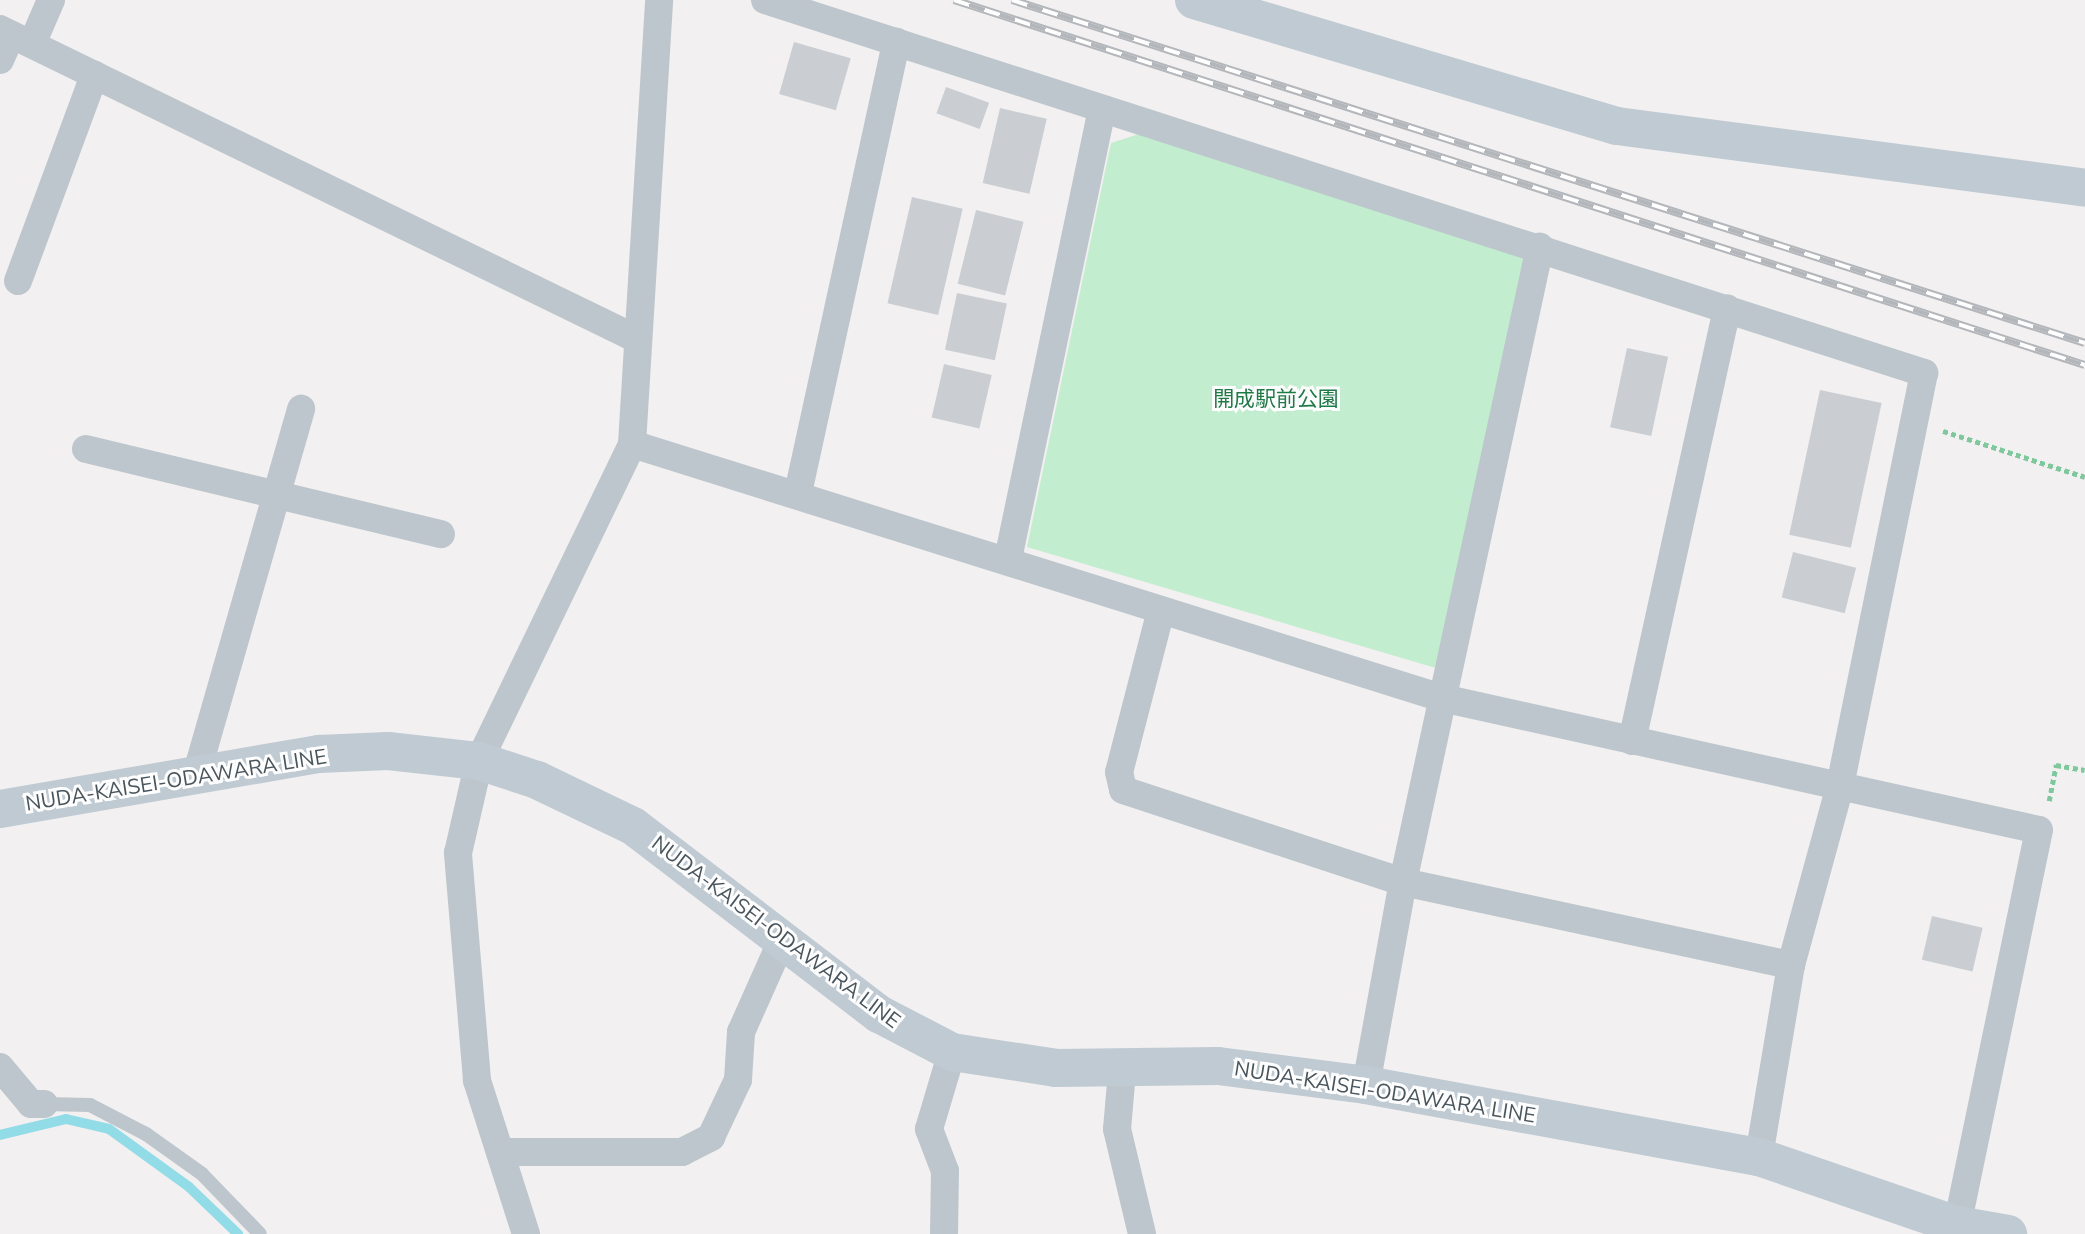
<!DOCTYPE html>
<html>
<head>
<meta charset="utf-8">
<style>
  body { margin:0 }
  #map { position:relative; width:2085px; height:1234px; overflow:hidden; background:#f2f0f0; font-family:"Nunito Sans","Noto Sans JP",sans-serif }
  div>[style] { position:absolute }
  .green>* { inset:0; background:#c2edcf }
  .stream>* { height:10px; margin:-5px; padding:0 5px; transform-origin:5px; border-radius:5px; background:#91dce7 }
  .building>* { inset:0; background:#caced2; transform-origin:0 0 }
  .path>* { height:4.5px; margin-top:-2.25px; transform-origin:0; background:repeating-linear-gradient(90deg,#7bc99d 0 5px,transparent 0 8.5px) }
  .lane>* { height:14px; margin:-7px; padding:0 7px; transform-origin:7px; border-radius:7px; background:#bdc6cc }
  .street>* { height:28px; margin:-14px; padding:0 14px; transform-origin:14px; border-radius:14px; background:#bdc6cc }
  .secondary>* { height:38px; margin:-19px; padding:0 19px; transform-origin:19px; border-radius:19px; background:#bfcad3 }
  .rail>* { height:8px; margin-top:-4px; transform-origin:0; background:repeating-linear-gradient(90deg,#fff 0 16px,#b3b6ba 0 32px); box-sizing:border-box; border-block:2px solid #b3b6ba }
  span { translate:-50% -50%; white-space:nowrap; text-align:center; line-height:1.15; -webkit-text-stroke:6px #fff; paint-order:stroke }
  .park-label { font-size:21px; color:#1d7b44 }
  .street-label { font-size:21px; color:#49555d }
</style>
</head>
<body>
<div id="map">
  <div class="green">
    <i style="clip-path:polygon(1139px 134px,1525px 250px,1439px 669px,1027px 547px,1111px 143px)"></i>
  </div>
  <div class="stream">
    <i style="left:0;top:1135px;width:68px;rotate:-13.6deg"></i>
    <i style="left:66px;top:1119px;width:44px;rotate:13.1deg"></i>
    <i style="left:109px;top:1129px;width:99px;rotate:35.9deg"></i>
    <i style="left:189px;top:1187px;width:68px;rotate:43.8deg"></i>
  </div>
  <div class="building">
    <i style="left:794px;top:42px;width:59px;height:54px;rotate:16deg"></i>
    <i style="left:946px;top:87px;width:46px;height:28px;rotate:20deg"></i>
    <i style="left:1000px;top:108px;width:48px;height:77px;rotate:13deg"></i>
    <i style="left:912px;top:197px;width:52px;height:109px;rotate:13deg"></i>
    <i style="left:976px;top:210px;width:49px;height:76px;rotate:14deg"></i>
    <i style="left:957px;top:293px;width:51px;height:58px;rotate:12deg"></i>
    <i style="left:1627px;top:348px;width:42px;height:81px;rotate:12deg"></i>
    <i style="left:944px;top:364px;width:49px;height:55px;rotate:13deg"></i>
    <i style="left:1820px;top:390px;width:63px;height:148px;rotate:12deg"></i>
    <i style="left:1793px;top:552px;width:65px;height:47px;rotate:14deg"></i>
    <i style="left:1932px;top:916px;width:52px;height:45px;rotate:13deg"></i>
  </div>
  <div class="path">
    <i style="left:1943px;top:431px;width:149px;rotate:17.9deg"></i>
    <i style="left:2049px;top:801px;width:37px;rotate:-79deg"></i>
    <i style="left:2056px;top:765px;width:29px;rotate:10deg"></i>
  </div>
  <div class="lane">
    <i style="left:44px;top:1104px;width:46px;rotate:1.2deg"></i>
    <i style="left:90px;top:1105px;width:63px;rotate:27.4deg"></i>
    <i style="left:146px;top:1134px;width:69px;rotate:35.5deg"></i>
    <i style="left:202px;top:1174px;width:83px;rotate:46deg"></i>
  </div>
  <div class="street">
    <i style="left:765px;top:0;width:1218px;rotate:17.84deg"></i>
    <i style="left:1924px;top:373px;width:421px;rotate:101.5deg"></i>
    <i style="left:1840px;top:786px;width:186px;rotate:105.3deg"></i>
    <i style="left:1791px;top:965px;width:195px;rotate:99.5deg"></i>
    <i style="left:0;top:29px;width:708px;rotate:25.95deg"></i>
    <i style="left:32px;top:44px;width:48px;rotate:-66.6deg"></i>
    <i style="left:0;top:60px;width:27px;rotate:-66deg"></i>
    <i style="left:18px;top:281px;width:220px;rotate:-69.7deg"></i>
    <i style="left:632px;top:444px;width:849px;rotate:17.41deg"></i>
    <i style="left:1442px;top:698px;width:611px;rotate:12.47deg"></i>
    <i style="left:2039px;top:830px;width:403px;rotate:101.7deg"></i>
    <i style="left:86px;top:449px;width:365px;rotate:13.5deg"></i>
    <i style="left:798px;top:493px;width:462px;rotate:-77.7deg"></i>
    <i style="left:1008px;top:559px;width:458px;rotate:-78.2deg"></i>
    <i style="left:1160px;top:614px;width:163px;rotate:104.5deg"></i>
    <i style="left:1119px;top:772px;width:18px;rotate:77deg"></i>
    <i style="left:1123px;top:790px;width:295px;rotate:18.2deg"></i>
    <i style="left:1403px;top:882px;width:397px;rotate:12.1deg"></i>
    <i style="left:1632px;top:741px;width:443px;rotate:-77.6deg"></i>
    <i style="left:197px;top:772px;width:378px;rotate:-74deg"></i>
    <i style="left:0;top:1067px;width:48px;rotate:50deg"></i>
    <i style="left:31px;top:1104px;width:13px"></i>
    <i style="left:1122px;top:1071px;width:58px;rotate:94.9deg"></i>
    <i style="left:1117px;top:1129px;width:108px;rotate:76.6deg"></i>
    <i style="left:1366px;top:1085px;width:206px;rotate:-79.7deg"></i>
    <i style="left:1403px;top:882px;width:650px;rotate:-77.83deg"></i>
    <i style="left:500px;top:1152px;width:182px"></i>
    <i style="left:682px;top:1152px;width:33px;rotate:-27deg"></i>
    <i style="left:711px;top:1137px;width:63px;rotate:-64.7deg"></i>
    <i style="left:738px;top:1080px;width:48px;rotate:-86.4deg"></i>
    <i style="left:741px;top:1032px;width:101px;rotate:-66deg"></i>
    <i style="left:526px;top:1234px;width:162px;rotate:-107.7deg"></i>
    <i style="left:477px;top:1080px;width:228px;rotate:-94.8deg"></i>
    <i style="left:458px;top:853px;width:94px;rotate:-77.1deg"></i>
    <i style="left:479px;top:761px;width:352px;rotate:-64.2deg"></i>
    <i style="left:632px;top:444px;width:445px;rotate:-86.5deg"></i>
    <i style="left:944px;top:1234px;width:63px;rotate:-89.1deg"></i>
    <i style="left:945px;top:1171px;width:45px;rotate:-110.9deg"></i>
    <i style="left:929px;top:1129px;width:80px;rotate:-73.4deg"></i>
  </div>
  <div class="secondary">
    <i style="left:1194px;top:0;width:441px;rotate:16.6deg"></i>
    <i style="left:1617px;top:126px;width:472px;rotate:7.5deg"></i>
    <i style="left:0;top:809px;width:324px;rotate:-9.8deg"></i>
    <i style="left:319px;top:754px;width:69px;rotate:-2.5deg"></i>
    <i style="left:388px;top:751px;width:92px;rotate:6.3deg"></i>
    <i style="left:479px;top:761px;width:61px;rotate:18.1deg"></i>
    <i style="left:537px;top:780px;width:106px;rotate:25.6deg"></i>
    <i style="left:633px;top:826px;width:310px;rotate:37.4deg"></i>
    <i style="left:879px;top:1014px;width:82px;rotate:27.5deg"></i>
    <i style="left:952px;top:1052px;width:105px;rotate:8.7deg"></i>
    <i style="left:1056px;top:1068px;width:162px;rotate:-0.7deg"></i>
    <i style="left:1218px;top:1066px;width:149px;rotate:7.3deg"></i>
    <i style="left:1366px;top:1085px;width:400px;rotate:10.4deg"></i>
    <i style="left:1759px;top:1157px;width:209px;rotate:19deg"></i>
    <i style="left:1957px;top:1225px;width:52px;rotate:10deg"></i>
  </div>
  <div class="rail">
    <i style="left:954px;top:0;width:1188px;rotate:17.89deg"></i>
    <i style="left:1012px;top:0;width:1126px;rotate:17.73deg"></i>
  </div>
  <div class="park-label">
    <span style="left:1276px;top:399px">開成駅前公園</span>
  </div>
  <div class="street-label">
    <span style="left:176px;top:780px;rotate:-9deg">NUDA-KAISEI-ODAWARA LINE</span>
    <span style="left:776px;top:932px;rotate:37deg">NUDA-KAISEI-ODAWARA LINE</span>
    <span style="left:1385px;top:1092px;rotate:9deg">NUDA-KAISEI-ODAWARA LINE</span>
  </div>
</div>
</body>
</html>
